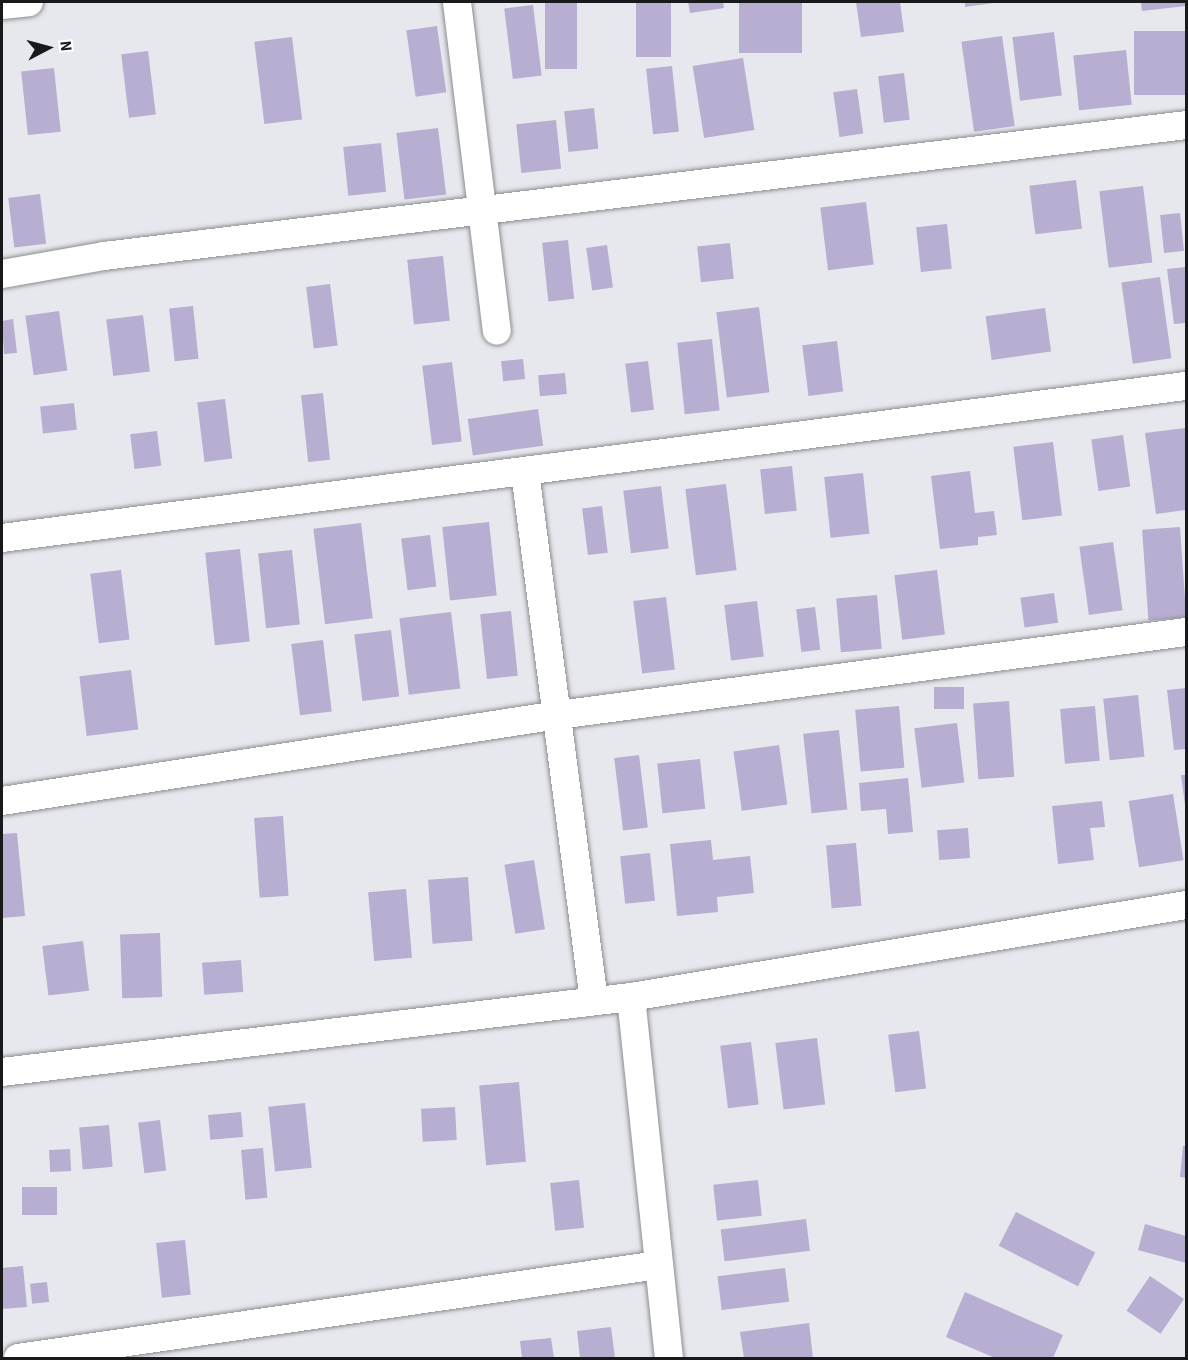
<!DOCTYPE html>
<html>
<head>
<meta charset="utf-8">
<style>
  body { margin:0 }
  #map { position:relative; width:1188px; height:1360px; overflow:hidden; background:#e6e8ed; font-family:"Source Sans 3",sans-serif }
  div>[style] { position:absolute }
  .building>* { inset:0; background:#b8aed2; transform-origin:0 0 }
  .roads { filter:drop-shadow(0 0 2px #8c8d91) drop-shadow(0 0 2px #8c8d91) }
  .street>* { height:28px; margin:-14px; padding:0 14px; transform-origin:14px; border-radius:14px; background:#fff }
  span { translate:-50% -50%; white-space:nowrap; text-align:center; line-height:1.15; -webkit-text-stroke:4.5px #fff; paint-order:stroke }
  .frame { position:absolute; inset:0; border:3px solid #18191a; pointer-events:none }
  .north { position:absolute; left:18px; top:18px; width:60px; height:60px; -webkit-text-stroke:4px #fff; paint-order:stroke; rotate:84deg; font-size:16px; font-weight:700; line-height:24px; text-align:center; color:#18191a }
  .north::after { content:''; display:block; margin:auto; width:21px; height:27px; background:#18191a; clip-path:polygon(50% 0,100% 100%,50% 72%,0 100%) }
</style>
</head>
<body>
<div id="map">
  <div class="building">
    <i style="left:545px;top:2px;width:32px;height:67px"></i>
    <i style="left:636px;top:2px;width:35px;height:55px"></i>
    <i style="clip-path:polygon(688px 2px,723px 2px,724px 8px,690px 13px)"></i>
    <i style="left:739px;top:2px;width:63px;height:51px"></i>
    <i style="clip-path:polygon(856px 2px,900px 2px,904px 32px,861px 37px)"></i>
    <i style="clip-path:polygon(965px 2px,994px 2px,994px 3px,965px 7px)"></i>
    <i style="clip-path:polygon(1141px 2px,1186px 2px,1186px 6px,1142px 11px)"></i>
    <i style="left:533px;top:5px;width:71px;height:29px;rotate:83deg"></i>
    <i style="left:437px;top:26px;width:67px;height:31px;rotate:82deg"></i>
    <i style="left:1186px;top:31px;width:64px;height:52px;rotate:90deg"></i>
    <i style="left:1054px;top:32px;width:64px;height:42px;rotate:83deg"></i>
    <i style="left:1002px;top:36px;width:91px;height:41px;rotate:82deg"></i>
    <i style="left:292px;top:37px;width:83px;height:38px;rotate:83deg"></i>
    <i style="left:1126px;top:50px;width:55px;height:53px;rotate:84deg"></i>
    <i style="left:148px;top:51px;width:64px;height:27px;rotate:83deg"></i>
    <i style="left:743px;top:58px;width:73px;height:51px;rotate:81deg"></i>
    <i style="left:672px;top:66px;width:66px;height:26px;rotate:84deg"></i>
    <i style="left:54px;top:68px;width:64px;height:33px;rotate:84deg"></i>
    <i style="left:904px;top:73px;width:47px;height:26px;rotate:83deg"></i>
    <i style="left:857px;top:89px;width:45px;height:24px;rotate:82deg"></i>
    <i style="left:594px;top:108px;width:41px;height:30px;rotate:84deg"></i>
    <i style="left:556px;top:120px;width:49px;height:40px;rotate:84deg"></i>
    <i style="left:438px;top:128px;width:67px;height:42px;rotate:83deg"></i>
    <i style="left:381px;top:143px;width:49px;height:38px;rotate:84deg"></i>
    <i style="left:1076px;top:180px;width:49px;height:47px;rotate:83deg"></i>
    <i style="left:1143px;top:186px;width:77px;height:44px;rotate:83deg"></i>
    <i style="left:40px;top:194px;width:50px;height:32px;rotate:83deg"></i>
    <i style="left:866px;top:202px;width:63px;height:46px;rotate:83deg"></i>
    <i style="left:1180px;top:213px;width:38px;height:20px;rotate:84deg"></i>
    <i style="left:947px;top:224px;width:45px;height:31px;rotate:84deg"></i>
    <i style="left:568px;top:240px;width:59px;height:26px;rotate:84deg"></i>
    <i style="left:730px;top:243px;width:36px;height:33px;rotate:84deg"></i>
    <i style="left:607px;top:245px;width:43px;height:21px;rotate:82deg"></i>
    <i style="left:443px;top:256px;width:65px;height:36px;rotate:84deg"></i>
    <i style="clip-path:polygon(1186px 267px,1186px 323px,1174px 324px,1167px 269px)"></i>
    <i style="left:1160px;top:277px;width:82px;height:39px;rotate:82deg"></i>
    <i style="left:330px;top:284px;width:62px;height:24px;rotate:83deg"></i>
    <i style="left:193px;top:306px;width:53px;height:24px;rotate:84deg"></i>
    <i style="left:759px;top:307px;width:86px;height:43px;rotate:83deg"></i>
    <i style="left:1045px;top:308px;width:44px;height:60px;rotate:82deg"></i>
    <i style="left:59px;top:311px;width:60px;height:34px;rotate:82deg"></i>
    <i style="left:143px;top:315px;width:57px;height:37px;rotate:83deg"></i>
    <i style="clip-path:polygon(13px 319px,17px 353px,4px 354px,2px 321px)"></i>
    <i style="left:712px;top:339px;width:72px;height:35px;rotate:84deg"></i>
    <i style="left:837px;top:341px;width:51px;height:35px;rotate:83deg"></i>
    <i style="left:523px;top:359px;width:20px;height:22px;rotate:84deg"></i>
    <i style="left:648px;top:361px;width:49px;height:23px;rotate:83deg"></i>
    <i style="left:452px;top:362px;width:80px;height:30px;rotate:83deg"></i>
    <i style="left:565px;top:373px;width:21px;height:27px;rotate:85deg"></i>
    <i style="left:323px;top:393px;width:67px;height:22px;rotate:84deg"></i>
    <i style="left:225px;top:399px;width:60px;height:28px;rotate:83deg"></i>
    <i style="left:74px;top:403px;width:27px;height:34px;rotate:84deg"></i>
    <i style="left:538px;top:409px;width:37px;height:71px;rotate:82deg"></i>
    <i style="clip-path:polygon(1185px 428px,1186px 510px,1156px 514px,1145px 433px)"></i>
    <i style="left:157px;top:431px;width:35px;height:27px;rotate:83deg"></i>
    <i style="left:1123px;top:435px;width:52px;height:32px;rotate:82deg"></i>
    <i style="left:1053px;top:442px;width:74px;height:40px;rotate:83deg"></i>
    <i style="left:792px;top:466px;width:45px;height:32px;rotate:84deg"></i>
    <i style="clip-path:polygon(970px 471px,975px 513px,994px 511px,997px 535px,978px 537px,978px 545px,940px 549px,931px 476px)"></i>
    <i style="left:863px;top:473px;width:61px;height:39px;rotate:84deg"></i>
    <i style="left:726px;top:484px;width:87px;height:41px;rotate:83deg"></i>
    <i style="left:661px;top:486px;width:63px;height:38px;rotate:83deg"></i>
    <i style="left:602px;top:506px;width:47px;height:20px;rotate:83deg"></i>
    <i style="left:489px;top:522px;width:74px;height:47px;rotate:84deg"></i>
    <i style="left:361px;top:523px;width:96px;height:48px;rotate:83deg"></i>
    <i style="left:1180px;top:527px;width:91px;height:38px;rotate:86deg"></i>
    <i style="left:430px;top:535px;width:52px;height:29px;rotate:83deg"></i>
    <i style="left:1113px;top:542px;width:69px;height:34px;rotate:82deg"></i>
    <i style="left:240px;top:549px;width:93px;height:35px;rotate:84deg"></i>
    <i style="left:292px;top:550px;width:75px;height:34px;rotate:84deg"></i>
    <i style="left:121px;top:570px;width:70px;height:31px;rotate:83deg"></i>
    <i style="left:937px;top:570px;width:65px;height:43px;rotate:83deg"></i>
    <i style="left:1054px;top:593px;width:30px;height:34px;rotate:82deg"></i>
    <i style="left:877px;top:595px;width:54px;height:41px;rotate:85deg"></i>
    <i style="left:666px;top:597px;width:73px;height:33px;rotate:83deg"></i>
    <i style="left:757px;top:601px;width:56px;height:33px;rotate:83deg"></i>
    <i style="left:815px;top:607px;width:43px;height:19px;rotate:83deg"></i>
    <i style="left:511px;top:611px;width:65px;height:31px;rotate:84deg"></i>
    <i style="left:451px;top:612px;width:77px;height:52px;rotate:83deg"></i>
    <i style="left:391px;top:630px;width:67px;height:37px;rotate:83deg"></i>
    <i style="left:323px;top:640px;width:72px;height:32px;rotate:83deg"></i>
    <i style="left:131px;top:670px;width:60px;height:52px;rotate:83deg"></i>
    <i style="left:964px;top:687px;width:22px;height:30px;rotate:90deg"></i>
    <i style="clip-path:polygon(1186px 688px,1186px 749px,1174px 750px,1167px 690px)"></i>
    <i style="left:1138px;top:695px;width:62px;height:35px;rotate:84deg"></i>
    <i style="left:1009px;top:701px;width:76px;height:36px;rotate:86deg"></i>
    <i style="left:899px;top:706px;width:62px;height:44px;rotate:85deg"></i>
    <i style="left:1095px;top:706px;width:55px;height:35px;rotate:85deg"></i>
    <i style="left:957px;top:723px;width:60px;height:43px;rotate:83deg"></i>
    <i style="left:839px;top:730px;width:80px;height:36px;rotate:84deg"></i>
    <i style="left:779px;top:745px;width:60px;height:46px;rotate:82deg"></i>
    <i style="left:639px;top:755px;width:73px;height:25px;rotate:83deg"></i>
    <i style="left:700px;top:759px;width:50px;height:43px;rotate:84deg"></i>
    <i style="clip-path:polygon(1181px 775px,1186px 775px,1186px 805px,1185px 805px)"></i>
    <i style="clip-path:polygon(908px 778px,913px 832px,888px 834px,886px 809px,861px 811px,859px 783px)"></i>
    <i style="left:1173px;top:794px;width:67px;height:45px;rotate:81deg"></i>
    <i style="clip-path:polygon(1102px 801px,1105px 827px,1090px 828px,1094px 860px,1058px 864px,1052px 806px)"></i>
    <i style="left:283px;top:816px;width:80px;height:29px;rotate:86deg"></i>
    <i style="left:968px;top:828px;width:30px;height:31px;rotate:86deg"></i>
    <i style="clip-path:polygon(17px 833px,25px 916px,2px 918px,2px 834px)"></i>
    <i style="clip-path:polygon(711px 840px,713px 860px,750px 856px,754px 893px,717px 897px,718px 912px,677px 916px,670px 844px)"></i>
    <i style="left:856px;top:843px;width:63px;height:30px;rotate:85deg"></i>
    <i style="left:650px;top:853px;width:48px;height:30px;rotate:84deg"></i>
    <i style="left:534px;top:860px;width:70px;height:30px;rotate:81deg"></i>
    <i style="left:468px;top:877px;width:64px;height:40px;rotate:86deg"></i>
    <i style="left:406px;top:889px;width:69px;height:38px;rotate:85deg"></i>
    <i style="left:160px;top:933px;width:64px;height:40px;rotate:88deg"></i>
    <i style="left:83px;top:941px;width:50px;height:41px;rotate:83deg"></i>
    <i style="left:241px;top:960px;width:32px;height:39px;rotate:86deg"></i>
    <i style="left:919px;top:1031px;width:58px;height:31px;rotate:83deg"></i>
    <i style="left:817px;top:1038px;width:67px;height:42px;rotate:83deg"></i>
    <i style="left:751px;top:1042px;width:63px;height:31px;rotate:83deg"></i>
    <i style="left:519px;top:1082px;width:80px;height:40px;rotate:85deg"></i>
    <i style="left:305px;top:1103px;width:65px;height:37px;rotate:84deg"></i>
    <i style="left:455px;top:1107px;width:33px;height:34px;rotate:87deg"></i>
    <i style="left:241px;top:1112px;width:25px;height:33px;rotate:85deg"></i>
    <i style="left:160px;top:1120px;width:51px;height:22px;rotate:83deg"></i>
    <i style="left:109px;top:1125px;width:42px;height:30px;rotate:85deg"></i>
    <i style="clip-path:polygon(1183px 1146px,1186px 1146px,1186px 1178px,1180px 1177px)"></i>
    <i style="left:263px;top:1148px;width:50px;height:22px;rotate:85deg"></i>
    <i style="left:70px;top:1149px;width:22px;height:21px;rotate:87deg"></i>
    <i style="left:579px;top:1180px;width:48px;height:29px;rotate:84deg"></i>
    <i style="left:758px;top:1180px;width:36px;height:45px;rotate:84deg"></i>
    <i style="left:57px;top:1187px;width:28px;height:35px;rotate:90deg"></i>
    <i style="left:1016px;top:1212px;width:89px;height:38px;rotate:27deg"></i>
    <i style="left:806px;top:1219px;width:32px;height:86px;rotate:83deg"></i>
    <i style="clip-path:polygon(1145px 1224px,1186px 1236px,1186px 1263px,1138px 1250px)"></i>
    <i style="left:185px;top:1240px;width:55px;height:29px;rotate:84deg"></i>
    <i style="clip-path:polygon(23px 1266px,27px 1307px,2px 1309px,2px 1268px)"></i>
    <i style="left:785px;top:1268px;width:34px;height:68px;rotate:83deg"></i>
    <i style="left:1150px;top:1276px;width:41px;height:42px;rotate:34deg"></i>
    <i style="left:47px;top:1282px;width:20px;height:17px;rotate:84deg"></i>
    <i style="clip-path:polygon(965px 1292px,1063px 1335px,1053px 1358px,995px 1358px,946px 1337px)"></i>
    <i style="clip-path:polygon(809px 1323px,813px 1358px,744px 1358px,740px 1332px)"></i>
    <i style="clip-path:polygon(611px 1327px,615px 1358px,580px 1358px,577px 1331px)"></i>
    <i style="clip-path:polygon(551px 1338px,554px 1358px,522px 1358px,520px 1341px)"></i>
  </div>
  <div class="roads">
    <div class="street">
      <i style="left:457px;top:2px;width:331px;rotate:83.1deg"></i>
      <i style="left:2px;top:5px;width:27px;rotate:-6deg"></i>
      <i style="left:2px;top:274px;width:104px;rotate:-10deg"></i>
      <i style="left:104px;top:256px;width:1090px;rotate:-6.9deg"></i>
      <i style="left:525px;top:472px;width:533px;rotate:82.57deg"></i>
      <i style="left:2px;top:538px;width:1194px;rotate:-7.32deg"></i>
      <i style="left:2px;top:801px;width:563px;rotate:-8.79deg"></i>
      <i style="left:558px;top:715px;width:633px;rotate:-7.53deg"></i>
      <i style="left:631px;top:997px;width:363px;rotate:84deg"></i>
      <i style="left:2px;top:1072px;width:633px;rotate:-6.8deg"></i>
      <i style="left:631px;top:997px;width:563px;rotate:-9.41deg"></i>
      <i style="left:18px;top:1358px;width:647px;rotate:-8.27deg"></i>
    </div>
  </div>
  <div class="frame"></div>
  <div class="north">N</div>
</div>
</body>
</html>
